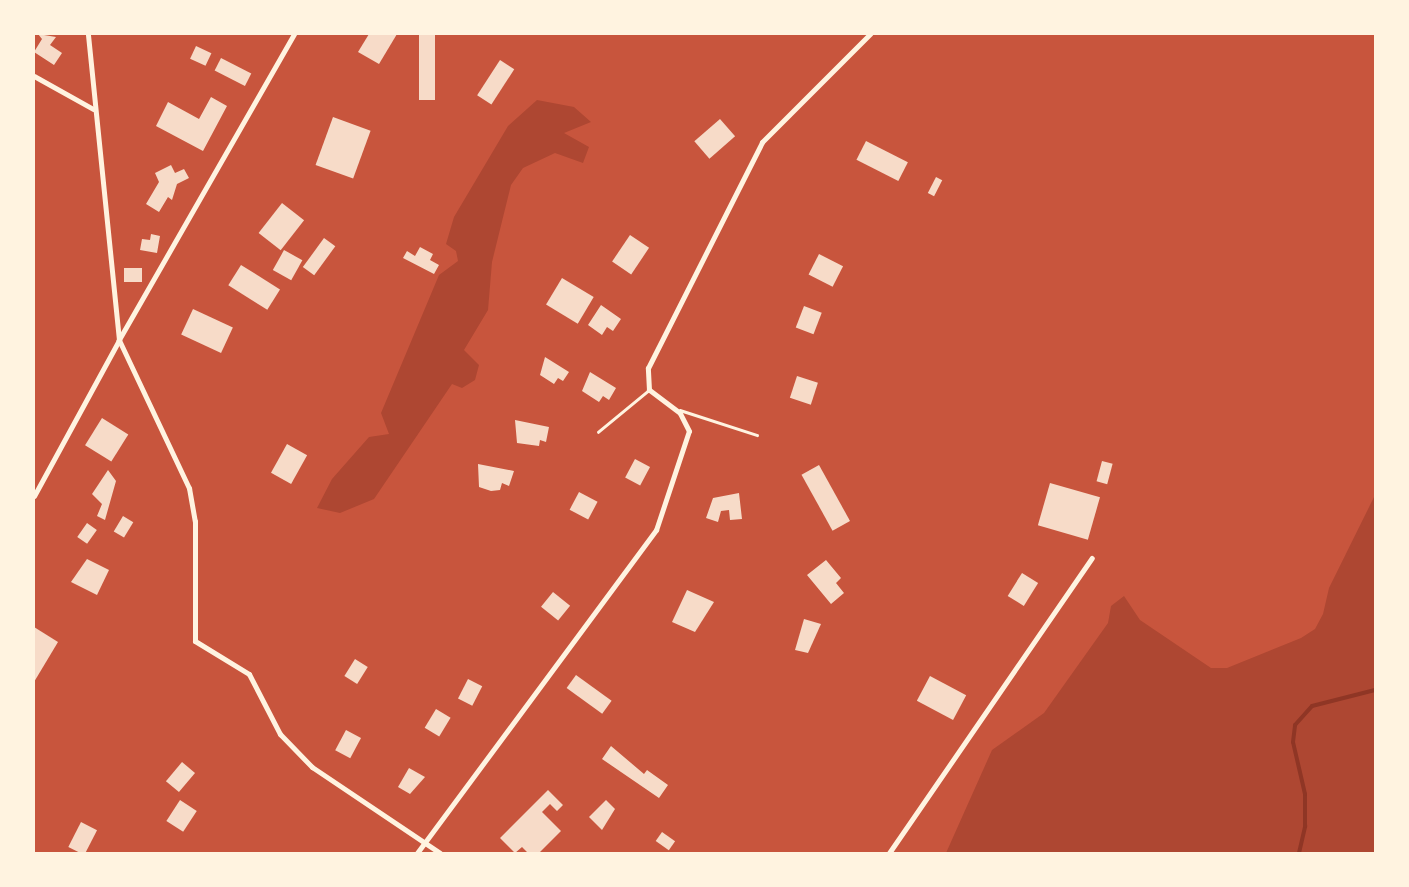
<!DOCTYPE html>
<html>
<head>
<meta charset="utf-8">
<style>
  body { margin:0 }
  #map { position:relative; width:1409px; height:887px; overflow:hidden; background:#c8553d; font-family:Karla,sans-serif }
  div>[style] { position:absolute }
  .green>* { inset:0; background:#ae4732 }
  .stream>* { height:4px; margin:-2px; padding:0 2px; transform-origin:2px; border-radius:2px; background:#8f3625 }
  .building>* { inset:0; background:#f7dbc8; transform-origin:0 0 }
  .service>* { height:2.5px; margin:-1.25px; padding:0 1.25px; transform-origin:1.25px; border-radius:1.25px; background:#fff3e0 }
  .minor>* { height:5px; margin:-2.5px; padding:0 2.5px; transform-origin:2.5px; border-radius:2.5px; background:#fff3e0 }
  span { translate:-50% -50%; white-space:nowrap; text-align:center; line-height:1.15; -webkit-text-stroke:4px #fff3e0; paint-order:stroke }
  .frame { position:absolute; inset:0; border:35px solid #fff3e0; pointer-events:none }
</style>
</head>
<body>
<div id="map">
  <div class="green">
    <i style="clip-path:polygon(537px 100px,574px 107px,591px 122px,564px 133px,589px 147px,583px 163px,555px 153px,523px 168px,511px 185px,492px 262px,488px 310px,464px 350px,479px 365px,475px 380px,462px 388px,452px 384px,374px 499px,340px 513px,317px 508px,332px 479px,369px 437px,389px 434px,381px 413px,439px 275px,458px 261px,456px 251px,446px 244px,454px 217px,508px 126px)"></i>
    <i style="clip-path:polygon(1375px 495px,1375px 853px,946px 853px,992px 750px,1044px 713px,1108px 623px,1111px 606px,1124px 596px,1140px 620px,1211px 668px,1227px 668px,1301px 638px,1315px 629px,1323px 614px,1329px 588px)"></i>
  </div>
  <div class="stream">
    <i style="left:1299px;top:853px;width:28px;rotate:-77deg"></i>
    <i style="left:1305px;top:826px;width:32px;rotate:-90deg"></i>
    <i style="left:1305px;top:794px;width:53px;rotate:-103deg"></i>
    <i style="left:1293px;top:742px;width:17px;rotate:-83deg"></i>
    <i style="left:1295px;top:725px;width:25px;rotate:-48deg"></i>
    <i style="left:1312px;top:706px;width:65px;rotate:-14.3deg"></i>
  </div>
  <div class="building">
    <i style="clip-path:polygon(38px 34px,56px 37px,50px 45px,62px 53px,54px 65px,34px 52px,42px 39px)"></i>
    <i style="clip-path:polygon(369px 34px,397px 34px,379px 64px,358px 52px)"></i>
    <i style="left:419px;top:34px;width:16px;height:66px"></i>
    <i style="left:196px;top:46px;width:17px;height:14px;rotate:25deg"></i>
    <i style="left:221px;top:58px;width:34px;height:14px;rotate:27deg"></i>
    <i style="left:500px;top:60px;width:17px;height:42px;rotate:33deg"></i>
    <i style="clip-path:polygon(211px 97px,227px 106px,203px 151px,156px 126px,168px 102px,199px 119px)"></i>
    <i style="left:333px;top:117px;width:40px;height:51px;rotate:20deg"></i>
    <i style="left:720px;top:119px;width:23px;height:34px;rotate:49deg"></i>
    <i style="left:866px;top:141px;width:47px;height:21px;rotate:27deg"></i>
    <i style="clip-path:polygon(171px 165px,175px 173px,184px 169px,189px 178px,177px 184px,172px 200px,168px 197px,159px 212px,146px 204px,159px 182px,155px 173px)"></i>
    <i style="left:936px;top:177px;width:7px;height:18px;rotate:27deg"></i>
    <i style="left:282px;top:203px;width:28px;height:38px;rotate:38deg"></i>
    <i style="clip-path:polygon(151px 234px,160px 236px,157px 253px,140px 250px,142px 239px,150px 240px)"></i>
    <i style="left:630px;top:235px;width:23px;height:32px;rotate:34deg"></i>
    <i style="left:324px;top:238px;width:14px;height:36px;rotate:36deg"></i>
    <i style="clip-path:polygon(420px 247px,433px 254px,430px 260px,439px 265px,434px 274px,403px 258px,407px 251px,415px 256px)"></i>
    <i style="left:284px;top:250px;width:21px;height:23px;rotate:29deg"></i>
    <i style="left:819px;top:254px;width:27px;height:23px;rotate:27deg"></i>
    <i style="left:241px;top:265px;width:46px;height:24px;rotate:32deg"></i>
    <i style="left:124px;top:268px;width:18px;height:14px"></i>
    <i style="left:562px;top:278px;width:37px;height:31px;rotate:31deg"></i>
    <i style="clip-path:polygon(601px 305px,621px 319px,613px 331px,607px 327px,602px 335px,588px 325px)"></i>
    <i style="left:804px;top:306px;width:19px;height:23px;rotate:21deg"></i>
    <i style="left:193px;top:309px;width:44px;height:28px;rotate:25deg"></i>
    <i style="clip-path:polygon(545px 357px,569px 372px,563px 381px,558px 378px,554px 384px,540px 375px)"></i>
    <i style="clip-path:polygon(590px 372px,616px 388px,609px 400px,603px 396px,599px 402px,582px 391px)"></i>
    <i style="left:797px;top:376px;width:22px;height:23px;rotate:18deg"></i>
    <i style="left:102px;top:418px;width:31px;height:32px;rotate:32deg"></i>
    <i style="clip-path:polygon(515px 420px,549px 427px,546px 442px,540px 440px,539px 446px,517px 443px)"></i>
    <i style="left:287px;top:444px;width:23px;height:33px;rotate:29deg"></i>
    <i style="left:635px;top:459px;width:17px;height:21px;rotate:28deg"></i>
    <i style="left:1102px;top:461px;width:11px;height:21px;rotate:15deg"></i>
    <i style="clip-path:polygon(478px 464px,514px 471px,509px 486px,502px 483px,500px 490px,491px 491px,479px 487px)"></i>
    <i style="left:819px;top:465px;width:64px;height:20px;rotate:61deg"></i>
    <i style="clip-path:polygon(108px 470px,116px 481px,105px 520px,97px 516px,102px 504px,92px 494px)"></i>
    <i style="left:1050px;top:483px;width:52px;height:44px;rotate:16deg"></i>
    <i style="left:579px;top:492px;width:21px;height:20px;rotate:28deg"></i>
    <i style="clip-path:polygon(739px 493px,742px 519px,730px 520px,729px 510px,721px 511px,718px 522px,706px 518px,713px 498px)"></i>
    <i style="left:123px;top:516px;width:12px;height:18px;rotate:31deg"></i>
    <i style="left:87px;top:523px;width:12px;height:17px;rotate:35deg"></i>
    <i style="clip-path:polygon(87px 559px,109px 570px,97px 595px,71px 582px)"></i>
    <i style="clip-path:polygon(826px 560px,841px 578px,836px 583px,844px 593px,831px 604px,807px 575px)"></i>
    <i style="left:1022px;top:573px;width:19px;height:27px;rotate:32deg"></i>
    <i style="clip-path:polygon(687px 590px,714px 602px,695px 632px,672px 622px)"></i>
    <i style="left:553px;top:592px;width:22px;height:19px;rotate:39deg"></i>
    <i style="clip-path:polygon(804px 619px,821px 624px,808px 653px,795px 650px)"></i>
    <i style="clip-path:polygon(34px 627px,58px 642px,34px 682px)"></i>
    <i style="left:355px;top:659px;width:15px;height:20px;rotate:32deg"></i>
    <i style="left:576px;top:675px;width:44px;height:16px;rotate:36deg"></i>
    <i style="left:930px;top:676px;width:41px;height:28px;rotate:28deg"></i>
    <i style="left:468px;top:679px;width:16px;height:22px;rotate:27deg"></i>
    <i style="left:436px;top:709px;width:17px;height:22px;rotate:31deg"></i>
    <i style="left:346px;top:730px;width:17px;height:23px;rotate:28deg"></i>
    <i style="clip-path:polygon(611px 746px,644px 774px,647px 770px,668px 785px,659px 798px,602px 759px)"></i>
    <i style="left:182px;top:762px;width:17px;height:25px;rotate:40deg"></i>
    <i style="clip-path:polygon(409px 768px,425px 777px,410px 794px,398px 787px)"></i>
    <i style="clip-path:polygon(548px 790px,563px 805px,557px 811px,550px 804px,542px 812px,561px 831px,539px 853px,528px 853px,522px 847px,515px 853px,500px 838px)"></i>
    <i style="left:180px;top:800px;width:20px;height:25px;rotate:33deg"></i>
    <i style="clip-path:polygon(606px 800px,615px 809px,602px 830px,589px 817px)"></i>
    <i style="left:81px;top:822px;width:18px;height:28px;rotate:27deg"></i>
    <i style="left:662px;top:832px;width:16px;height:11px;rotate:35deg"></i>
  </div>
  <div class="service">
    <i style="left:680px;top:410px;width:81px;rotate:18deg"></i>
    <i style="left:598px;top:432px;width:66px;rotate:-39.5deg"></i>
  </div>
  <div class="minor">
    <i style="left:294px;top:34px;width:353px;rotate:119.8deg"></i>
    <i style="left:119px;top:340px;width:164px;rotate:64.7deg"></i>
    <i style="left:189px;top:488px;width:34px;rotate:80deg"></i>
    <i style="left:195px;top:521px;width:120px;rotate:90deg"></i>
    <i style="left:195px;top:641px;width:63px;rotate:31.4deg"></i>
    <i style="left:249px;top:674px;width:68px;rotate:62.7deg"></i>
    <i style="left:280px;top:734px;width:46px;rotate:45.9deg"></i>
    <i style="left:312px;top:767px;width:154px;rotate:33.9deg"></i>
    <i style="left:34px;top:76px;width:68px;rotate:29.2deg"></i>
    <i style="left:34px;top:496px;width:178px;rotate:-61.4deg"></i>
    <i style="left:119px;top:340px;width:308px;rotate:-95.8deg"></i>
    <i style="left:417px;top:853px;width:402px;rotate:-53.5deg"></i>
    <i style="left:656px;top:530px;width:104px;rotate:-71.6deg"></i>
    <i style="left:689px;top:431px;width:20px;rotate:-117deg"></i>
    <i style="left:680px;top:413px;width:39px;rotate:-143deg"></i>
    <i style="left:649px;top:390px;width:22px;rotate:-93deg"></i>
    <i style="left:648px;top:368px;width:253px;rotate:-63.2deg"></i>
    <i style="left:762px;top:142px;width:153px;rotate:-45deg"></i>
    <i style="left:889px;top:853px;width:358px;rotate:-55.5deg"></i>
  </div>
  <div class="frame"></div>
</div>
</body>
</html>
